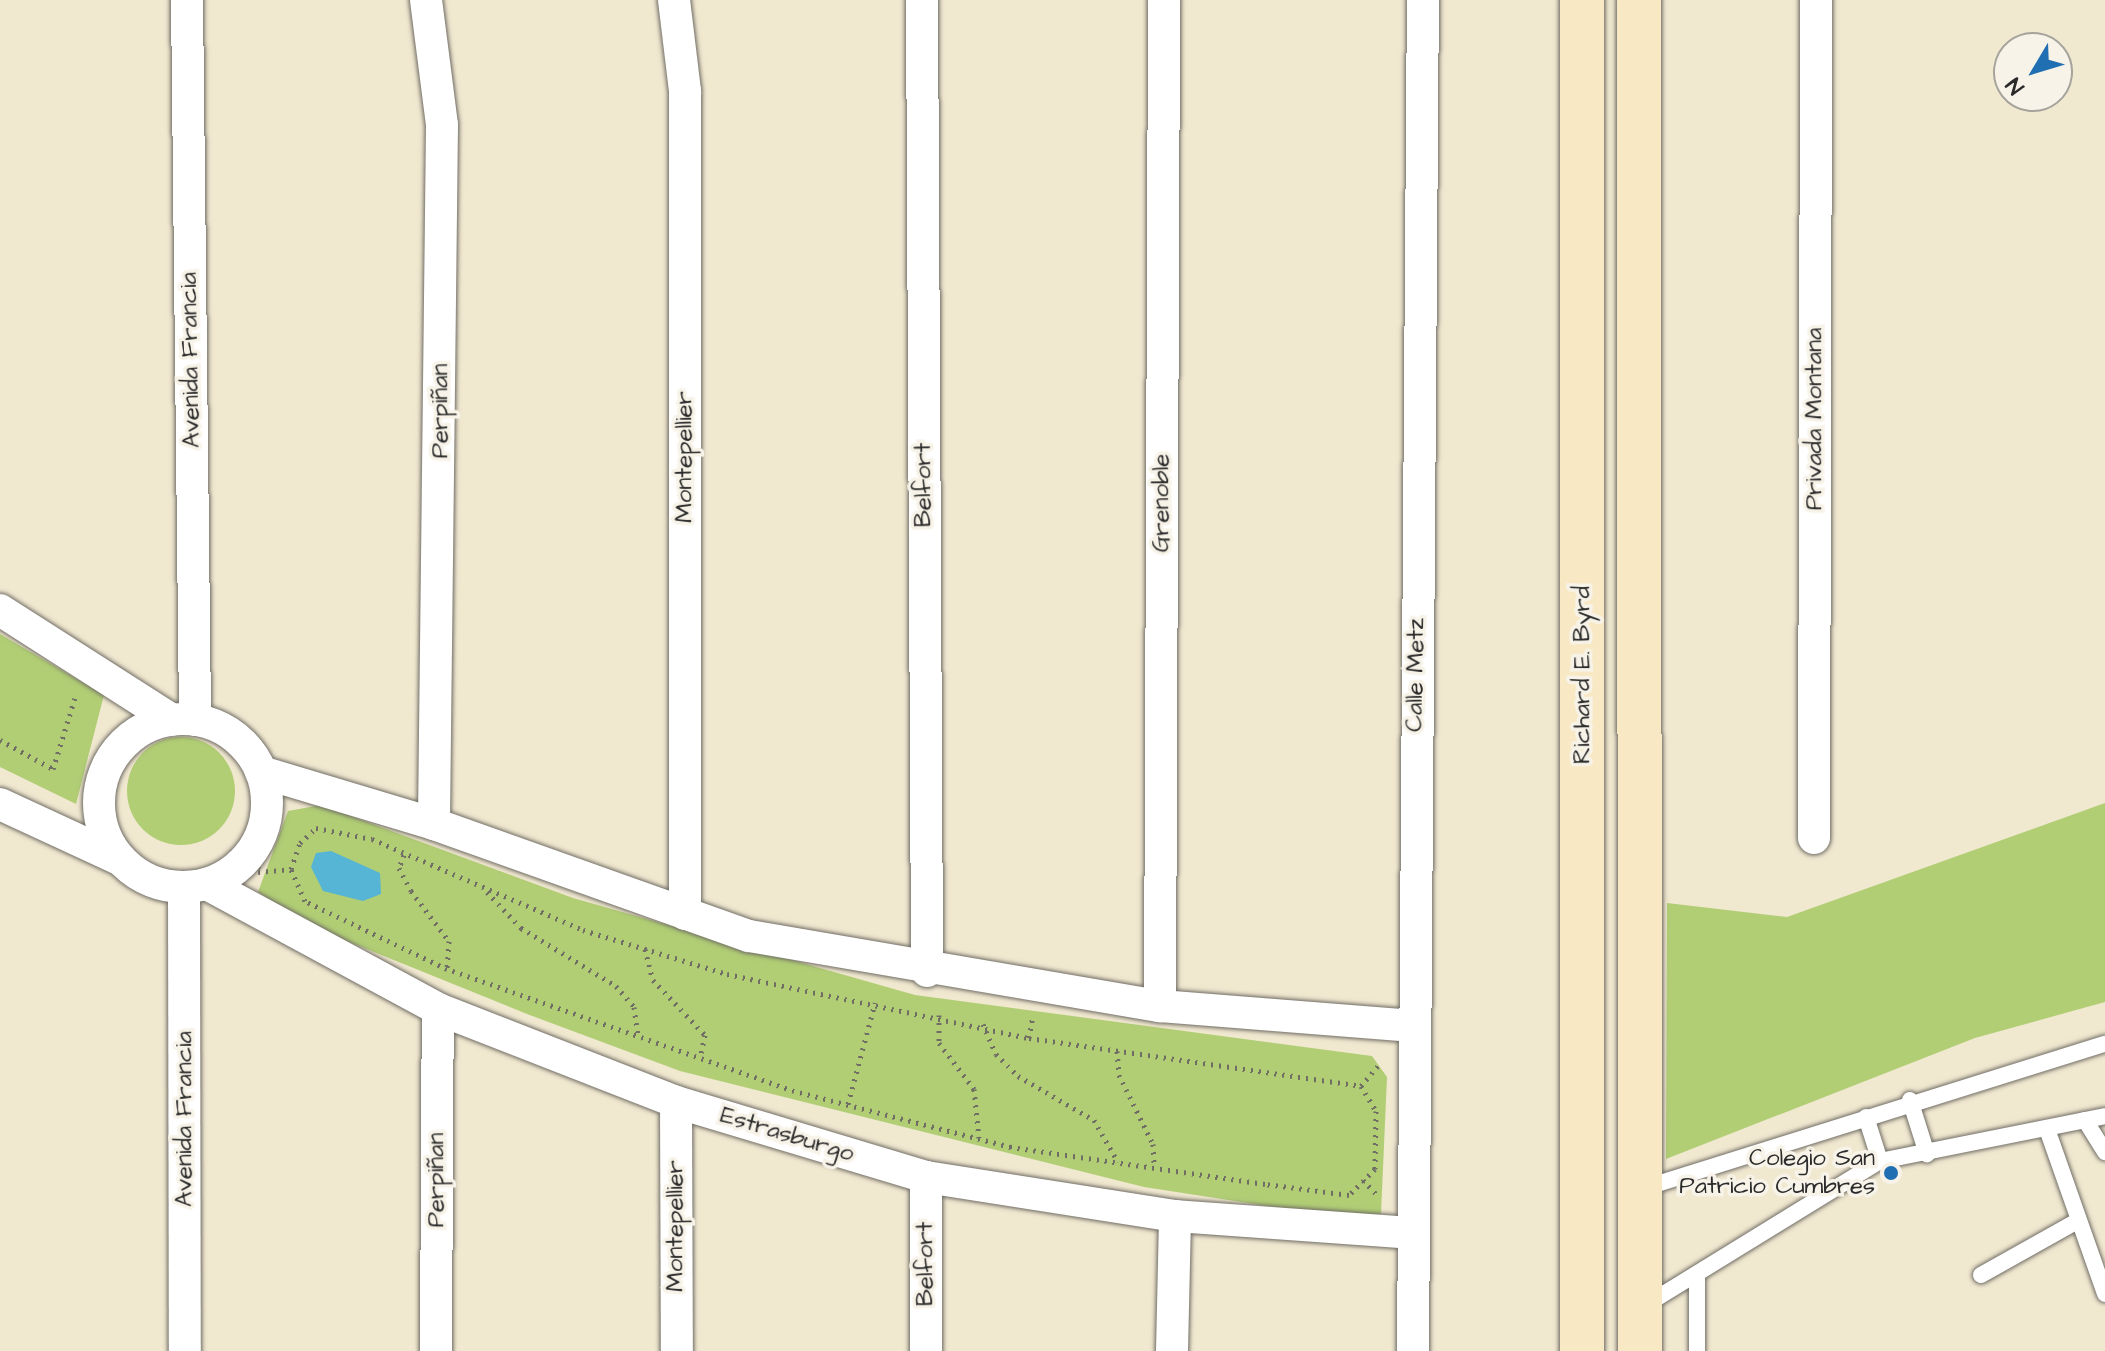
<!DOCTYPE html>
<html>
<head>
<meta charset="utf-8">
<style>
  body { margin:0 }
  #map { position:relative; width:2105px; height:1351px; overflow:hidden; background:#f1e8d0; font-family:"Architects Daughter",sans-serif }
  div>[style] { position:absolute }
  .green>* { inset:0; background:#b1ce75 }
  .round { border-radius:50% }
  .water>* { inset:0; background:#56b4d4 }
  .path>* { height:5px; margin-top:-2.5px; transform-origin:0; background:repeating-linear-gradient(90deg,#706d65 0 2px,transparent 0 8px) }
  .roads { filter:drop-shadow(0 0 2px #706d65) drop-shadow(0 0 2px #706d65) }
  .lane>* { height:16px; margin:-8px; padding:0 8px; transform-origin:8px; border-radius:8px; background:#fff }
  .street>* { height:32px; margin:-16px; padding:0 16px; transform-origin:16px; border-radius:16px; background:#fff }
  .street>.ring { margin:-16px; padding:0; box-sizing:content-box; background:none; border:32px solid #fff; border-radius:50% }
  .secondary>* { height:44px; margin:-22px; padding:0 22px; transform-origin:22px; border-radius:22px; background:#f8e8c3 }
  .dots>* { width:22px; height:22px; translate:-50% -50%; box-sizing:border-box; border:4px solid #f7f3e8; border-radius:50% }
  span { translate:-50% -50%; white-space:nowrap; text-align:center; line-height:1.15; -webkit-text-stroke:7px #f7f3e8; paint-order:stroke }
  .street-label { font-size:24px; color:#2b2b2b }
  .poi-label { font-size:24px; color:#2b2b2b }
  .right { translate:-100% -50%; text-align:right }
  .north { position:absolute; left:1993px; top:32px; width:80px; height:80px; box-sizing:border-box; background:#f7f3e8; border:2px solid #a5a39c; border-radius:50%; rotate:232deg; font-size:22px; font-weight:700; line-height:32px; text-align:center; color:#2b2b2b }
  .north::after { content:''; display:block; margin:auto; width:28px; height:36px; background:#1f6fb2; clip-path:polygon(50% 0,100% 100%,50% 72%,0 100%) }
</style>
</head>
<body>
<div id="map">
  <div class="green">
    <i style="clip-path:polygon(0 634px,104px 695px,76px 804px,0 767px)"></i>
    <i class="round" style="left:127px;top:737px;width:108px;height:108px"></i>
    <i style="clip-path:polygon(2105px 803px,2105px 1002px,1975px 1038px,1666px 1159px,1667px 903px,1787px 917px)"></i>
    <i style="clip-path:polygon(321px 805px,573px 898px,915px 995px,1372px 1056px,1387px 1077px,1381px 1214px,1333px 1216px,1144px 1187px,680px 1071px,527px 1014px,312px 927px,258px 892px,288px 811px)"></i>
  </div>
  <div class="water">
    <i style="clip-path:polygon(331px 851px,380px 873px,381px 894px,363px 901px,323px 891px,311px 867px,316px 853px)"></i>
  </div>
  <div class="path">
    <i style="left:0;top:740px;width:60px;rotate:28.7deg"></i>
    <i style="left:53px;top:769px;width:74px;rotate:-72.8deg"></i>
    <i style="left:316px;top:828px;width:57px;rotate:11.1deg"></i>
    <i style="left:372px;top:839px;width:230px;rotate:23.3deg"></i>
    <i style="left:583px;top:930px;width:151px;rotate:17deg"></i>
    <i style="left:727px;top:974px;width:309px;rotate:12deg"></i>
    <i style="left:1029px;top:1038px;width:335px;rotate:8.2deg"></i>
    <i style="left:1361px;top:1086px;width:29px;rotate:59deg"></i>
    <i style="left:1376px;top:1111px;width:58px;rotate:91deg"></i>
    <i style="left:1375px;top:1169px;width:37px;rotate:135deg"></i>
    <i style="left:1349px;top:1195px;width:85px;rotate:-172.5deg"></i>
    <i style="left:1265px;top:1184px;width:257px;rotate:-171.7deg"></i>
    <i style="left:1011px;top:1147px;width:224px;rotate:-165.5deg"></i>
    <i style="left:794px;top:1091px;width:368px;rotate:-160.6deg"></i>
    <i style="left:447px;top:969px;width:157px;rotate:-154.4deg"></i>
    <i style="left:305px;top:901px;width:35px;rotate:-114deg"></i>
    <i style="left:291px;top:869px;width:28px;rotate:-71deg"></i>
    <i style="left:300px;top:843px;width:22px;rotate:-43deg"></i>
    <i style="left:404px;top:855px;width:14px;rotate:111deg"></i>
    <i style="left:399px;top:868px;width:26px;rotate:62deg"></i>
    <i style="left:411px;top:891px;width:63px;rotate:52.8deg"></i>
    <i style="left:449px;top:941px;width:28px;rotate:94deg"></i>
    <i style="left:246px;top:859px;width:17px;rotate:36deg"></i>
    <i style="left:258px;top:872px;width:33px;rotate:-5deg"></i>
    <i style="left:487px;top:892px;width:50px;rotate:46.6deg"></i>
    <i style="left:521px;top:928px;width:111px;rotate:31.4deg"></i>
    <i style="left:616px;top:986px;width:28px;rotate:49deg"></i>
    <i style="left:634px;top:1007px;width:28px;rotate:82deg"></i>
    <i style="left:645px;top:949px;width:32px;rotate:76deg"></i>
    <i style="left:653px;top:980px;width:76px;rotate:46.6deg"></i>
    <i style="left:705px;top:1035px;width:19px;rotate:102deg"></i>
    <i style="left:939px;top:1015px;width:28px;rotate:90deg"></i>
    <i style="left:939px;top:1043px;width:58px;rotate:52.7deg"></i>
    <i style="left:974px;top:1089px;width:49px;rotate:84.2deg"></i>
    <i style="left:983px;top:1024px;width:33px;rotate:67deg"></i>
    <i style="left:996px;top:1054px;width:31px;rotate:45deg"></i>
    <i style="left:1018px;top:1076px;width:88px;rotate:30.1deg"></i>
    <i style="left:1094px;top:1120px;width:48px;rotate:60.3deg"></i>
    <i style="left:1029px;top:1038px;width:22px;rotate:-80deg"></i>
    <i style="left:1117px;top:1051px;width:24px;rotate:85deg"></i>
    <i style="left:1119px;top:1075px;width:77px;rotate:63.8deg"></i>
    <i style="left:1153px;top:1144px;width:21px;rotate:87deg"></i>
    <i style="left:1361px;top:1086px;width:31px;rotate:-50deg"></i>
    <i style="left:848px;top:1104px;width:105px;rotate:-75deg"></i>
    <i style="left:1363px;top:1180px;width:23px;rotate:47deg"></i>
  </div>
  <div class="roads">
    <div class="lane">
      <i style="left:1910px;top:1100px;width:57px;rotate:72.5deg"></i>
      <i style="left:1866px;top:1117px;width:46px;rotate:72.3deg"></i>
      <i style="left:2085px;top:1120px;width:38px;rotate:58deg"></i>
      <i style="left:2047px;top:1129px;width:175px;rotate:70.6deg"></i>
      <i style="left:1641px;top:1189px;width:486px;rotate:-17.4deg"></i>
      <i style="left:1981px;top:1275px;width:112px;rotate:-29.3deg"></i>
      <i style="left:1644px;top:1306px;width:277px;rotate:-31.6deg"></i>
      <i style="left:1880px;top:1161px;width:229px;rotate:-11.3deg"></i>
      <i style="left:1697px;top:1351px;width:73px;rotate:-90deg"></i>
    </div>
    <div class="street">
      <i style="left:187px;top:0;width:720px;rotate:89.36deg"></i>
      <i style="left:426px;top:0;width:126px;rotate:82.7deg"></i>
      <i style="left:442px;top:125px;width:699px;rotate:90.66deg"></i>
      <i style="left:674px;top:0;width:92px;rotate:83.1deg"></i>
      <i style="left:685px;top:91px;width:823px;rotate:90deg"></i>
      <i style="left:922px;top:0;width:971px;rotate:89.7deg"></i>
      <i style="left:0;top:610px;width:204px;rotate:32.6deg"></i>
      <i class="ring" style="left:99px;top:719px;width:136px;height:136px"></i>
      <i style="left:261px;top:772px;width:181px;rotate:16.7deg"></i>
      <i style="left:434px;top:824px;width:334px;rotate:19.6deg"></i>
      <i style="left:749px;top:936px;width:417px;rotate:9.7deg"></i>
      <i style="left:1160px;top:1006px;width:254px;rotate:4.5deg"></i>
      <i style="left:0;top:804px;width:131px;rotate:24.8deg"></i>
      <i style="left:1814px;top:838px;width:838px;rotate:-89.86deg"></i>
      <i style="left:207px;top:884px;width:263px;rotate:28.4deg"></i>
      <i style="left:438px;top:1009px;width:256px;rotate:21.3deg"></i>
      <i style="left:676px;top:1102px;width:261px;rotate:16.7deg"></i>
      <i style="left:926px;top:1177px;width:252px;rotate:8.9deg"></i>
      <i style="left:1175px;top:1216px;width:238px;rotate:4.1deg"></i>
      <i style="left:184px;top:888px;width:463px;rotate:89.9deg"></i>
      <i style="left:1160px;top:1006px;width:1006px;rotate:-89.77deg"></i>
      <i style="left:676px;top:1102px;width:249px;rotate:89.8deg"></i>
      <i style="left:436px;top:1351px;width:342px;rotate:-89.7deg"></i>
      <i style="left:926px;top:1351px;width:174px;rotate:-90deg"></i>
      <i style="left:1172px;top:1351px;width:135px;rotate:-88.7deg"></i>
      <i style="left:1413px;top:1351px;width:1351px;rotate:-89.58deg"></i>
    </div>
    <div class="secondary">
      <i style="left:1639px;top:0;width:1351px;rotate:89.96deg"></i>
      <i style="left:1582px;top:1351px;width:1351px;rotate:-90deg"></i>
    </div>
  </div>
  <div class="dots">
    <i style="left:1891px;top:1173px;background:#1f6fb2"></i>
  </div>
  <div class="street-label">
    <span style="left:191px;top:360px;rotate:-91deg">Avenida Francia</span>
    <span style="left:441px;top:411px;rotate:-90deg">Perpiñan</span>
    <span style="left:1815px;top:419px;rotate:-90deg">Privada Montana</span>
    <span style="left:685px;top:457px;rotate:-90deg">Montepellier</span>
    <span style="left:924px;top:485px;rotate:-90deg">Belfort</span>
    <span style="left:1162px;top:503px;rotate:-90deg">Grenoble</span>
    <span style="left:1416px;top:675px;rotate:-89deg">Calle Metz</span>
    <span style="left:1583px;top:675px;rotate:-90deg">Richard E. Byrd</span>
    <span style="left:185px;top:1119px;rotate:-90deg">Avenida Francia</span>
    <span style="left:787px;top:1135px;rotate:17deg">Estrasburgo</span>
    <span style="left:437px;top:1180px;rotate:-90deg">Perpiñan</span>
    <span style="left:676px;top:1226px;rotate:-90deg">Montepellier</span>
    <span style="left:926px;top:1264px;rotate:-90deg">Belfort</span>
  </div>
  <div class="poi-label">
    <span class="right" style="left:1875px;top:1173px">Colegio San<br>Patricio Cumbres</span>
  </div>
  <div class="north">N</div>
</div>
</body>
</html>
